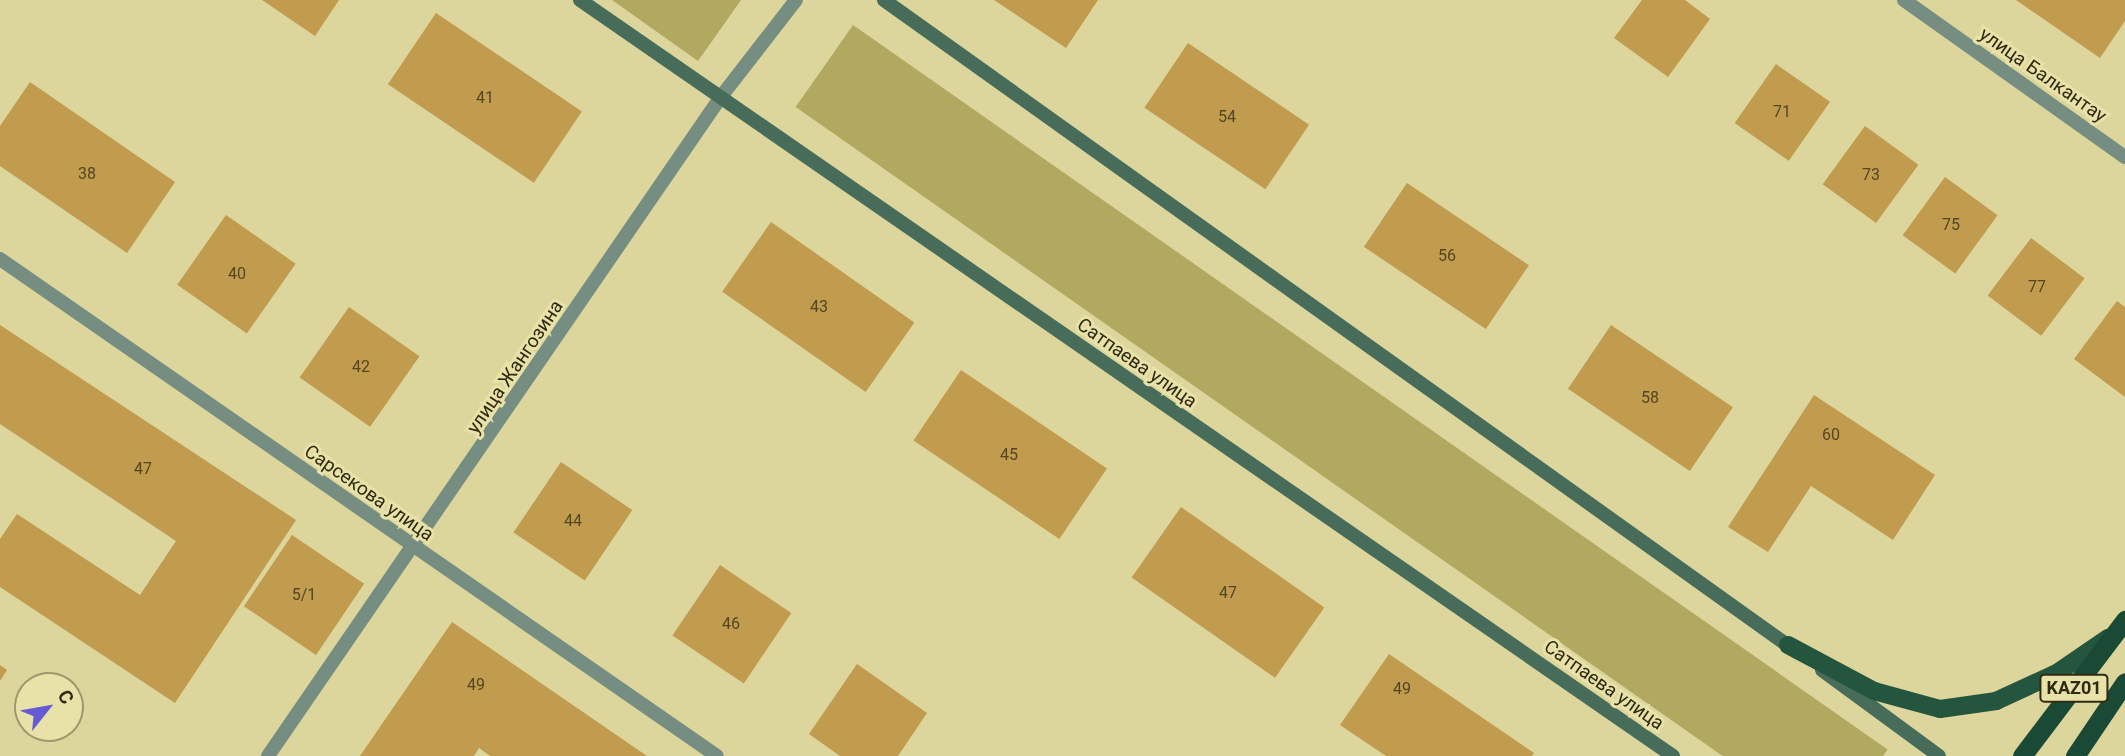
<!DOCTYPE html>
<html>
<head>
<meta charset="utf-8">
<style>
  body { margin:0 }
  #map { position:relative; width:2125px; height:756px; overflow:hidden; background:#dcd59c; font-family:Roboto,sans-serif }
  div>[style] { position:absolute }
  .green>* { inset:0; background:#b2a961; transform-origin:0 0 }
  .building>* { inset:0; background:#c19b4e; transform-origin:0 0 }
  .minor>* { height:14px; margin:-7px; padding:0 7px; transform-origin:7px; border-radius:7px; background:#758e81 }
  .tertiary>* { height:14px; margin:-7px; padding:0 7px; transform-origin:7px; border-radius:7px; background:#758e81 }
  .secondary>* { height:14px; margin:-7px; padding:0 7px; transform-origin:7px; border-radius:7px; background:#476c5a }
  .primary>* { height:18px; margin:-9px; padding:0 9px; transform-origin:9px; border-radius:9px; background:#24553f }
  .trunk>* { height:19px; margin:-9.5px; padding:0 9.5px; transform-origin:9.5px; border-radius:9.5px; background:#1a4a35 }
  span { translate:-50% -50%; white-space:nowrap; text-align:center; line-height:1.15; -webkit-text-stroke:6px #e9e2a8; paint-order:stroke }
  .number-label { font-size:16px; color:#534722 }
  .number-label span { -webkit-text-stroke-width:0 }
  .shield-label span { padding:2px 5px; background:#e9e2a8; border:2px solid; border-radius:5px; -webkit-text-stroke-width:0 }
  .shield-label { font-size:18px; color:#2e2b14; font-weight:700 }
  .street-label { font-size:19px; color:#2e2b14 }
  .north { position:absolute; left:14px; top:672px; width:70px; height:70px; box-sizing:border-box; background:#e9e2a8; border:2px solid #9e996d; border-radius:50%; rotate:59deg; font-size:19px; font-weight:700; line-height:28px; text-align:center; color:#2e2b14 }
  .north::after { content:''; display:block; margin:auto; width:24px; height:32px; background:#655bd4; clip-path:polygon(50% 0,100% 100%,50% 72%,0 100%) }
</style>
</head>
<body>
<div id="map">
  <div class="green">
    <i style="clip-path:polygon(612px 0,741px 0,698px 61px)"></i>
    <i style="left:853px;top:25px;width:1263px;height:100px;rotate:35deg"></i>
  </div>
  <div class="building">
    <i style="clip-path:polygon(262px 0,339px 0,315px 36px)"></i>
    <i style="clip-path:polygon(994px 0,1098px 0,1066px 48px)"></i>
    <i style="clip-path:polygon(1642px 0,1685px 0,1710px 19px,1668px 77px,1614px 38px)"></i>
    <i style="clip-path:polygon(2016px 0,2125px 0,2125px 21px,2100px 58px)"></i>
    <i style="left:436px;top:13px;width:176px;height:86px;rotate:34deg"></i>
    <i style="left:1188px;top:43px;width:146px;height:78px;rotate:34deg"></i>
    <i style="left:1776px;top:64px;width:66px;height:72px;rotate:35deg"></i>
    <i style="clip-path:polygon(30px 82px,175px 182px,127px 253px,0 166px,0 126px)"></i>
    <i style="left:1865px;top:126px;width:66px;height:72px;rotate:36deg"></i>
    <i style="left:1945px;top:177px;width:65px;height:72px;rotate:36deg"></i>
    <i style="left:1407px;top:183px;width:147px;height:77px;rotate:34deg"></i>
    <i style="left:226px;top:215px;width:85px;height:85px;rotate:35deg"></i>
    <i style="left:771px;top:222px;width:175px;height:85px;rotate:35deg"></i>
    <i style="left:2031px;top:238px;width:67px;height:72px;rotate:37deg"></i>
    <i style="clip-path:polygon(2117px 301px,2125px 307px,2125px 397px,2074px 359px)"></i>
    <i style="left:349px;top:307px;width:86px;height:86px;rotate:35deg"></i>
    <i style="clip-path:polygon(0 325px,296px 520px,175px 703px,0 587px,0 539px,17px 514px,140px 595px,176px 541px,0 424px)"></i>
    <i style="left:1611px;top:325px;width:147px;height:77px;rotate:34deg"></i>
    <i style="left:961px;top:370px;width:176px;height:85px;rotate:34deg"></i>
    <i style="clip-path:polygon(1814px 395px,1935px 475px,1893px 540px,1811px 486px,1768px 552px,1728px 527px)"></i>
    <i style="left:561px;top:462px;width:86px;height:85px;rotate:34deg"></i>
    <i style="left:1181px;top:507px;width:175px;height:86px;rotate:35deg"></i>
    <i style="left:292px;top:535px;width:87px;height:86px;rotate:34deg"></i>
    <i style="left:720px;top:565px;width:86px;height:85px;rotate:34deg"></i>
    <i style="clip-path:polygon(452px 622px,647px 756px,490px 756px,479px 748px,474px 756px,360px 756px)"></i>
    <i style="clip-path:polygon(1389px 654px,1534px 753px,1532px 756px,1386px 756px,1340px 725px)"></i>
    <i style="clip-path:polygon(857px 664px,927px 713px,898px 756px,840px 756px,809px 734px)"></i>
    <i style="clip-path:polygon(0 665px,7px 670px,0 681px)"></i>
  </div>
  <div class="minor">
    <i style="left:1904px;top:0;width:271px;rotate:35.4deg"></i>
    <i style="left:0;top:259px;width:872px;rotate:34.73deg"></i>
  </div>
  <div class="tertiary">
    <i style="left:268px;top:756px;width:798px;rotate:-55.51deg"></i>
    <i style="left:720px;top:98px;width:124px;rotate:-52.2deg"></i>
  </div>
  <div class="secondary">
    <i style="left:580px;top:0;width:1329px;rotate:34.67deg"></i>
    <i style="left:884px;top:0;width:1122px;rotate:35.53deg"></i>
    <i style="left:1822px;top:670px;width:145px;rotate:36.3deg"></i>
  </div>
  <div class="primary">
    <i style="left:1788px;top:645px;width:98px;rotate:28.1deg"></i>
    <i style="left:1874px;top:691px;width:68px;rotate:15.3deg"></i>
    <i style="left:1940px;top:709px;width:57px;rotate:-8.1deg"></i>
    <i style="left:1996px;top:701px;width:67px;rotate:-24.7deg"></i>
    <i style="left:2057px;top:673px;width:62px;rotate:-34.5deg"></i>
  </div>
  <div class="trunk">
    <i style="left:2022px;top:756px;width:171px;rotate:-52.9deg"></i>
    <i style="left:2075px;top:756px;width:89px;rotate:-56deg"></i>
  </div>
  <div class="number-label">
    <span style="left:485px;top:98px">41</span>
    <span style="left:1782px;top:112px">71</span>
    <span style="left:1227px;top:117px">54</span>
    <span style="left:87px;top:174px">38</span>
    <span style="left:1871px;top:175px">73</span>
    <span style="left:1951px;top:225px">75</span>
    <span style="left:1447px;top:256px">56</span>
    <span style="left:237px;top:274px">40</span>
    <span style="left:2037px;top:287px">77</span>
    <span style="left:819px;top:307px">43</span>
    <span style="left:361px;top:367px">42</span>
    <span style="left:1650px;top:398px">58</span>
    <span style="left:1831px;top:435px">60</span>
    <span style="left:1009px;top:455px">45</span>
    <span style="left:143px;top:469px">47</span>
    <span style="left:573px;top:521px">44</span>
    <span style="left:1228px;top:593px">47</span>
    <span style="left:304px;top:595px">5/1</span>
    <span style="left:731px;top:624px">46</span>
    <span style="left:476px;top:685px">49</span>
    <span style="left:1402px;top:689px">49</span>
  </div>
  <div class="shield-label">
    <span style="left:2074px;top:688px">KАZ01</span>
  </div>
  <div class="street-label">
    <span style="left:2043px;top:75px;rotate:35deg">улица Балкантау</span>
    <span style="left:1137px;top:363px;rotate:35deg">Сатпаева улица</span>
    <span style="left:515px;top:367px;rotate:-56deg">улица Жангозина</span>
    <span style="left:369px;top:493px;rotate:35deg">Сарсекова улица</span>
    <span style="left:1604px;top:685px;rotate:35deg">Сатпаева улица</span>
  </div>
  <div class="north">С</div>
</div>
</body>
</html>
